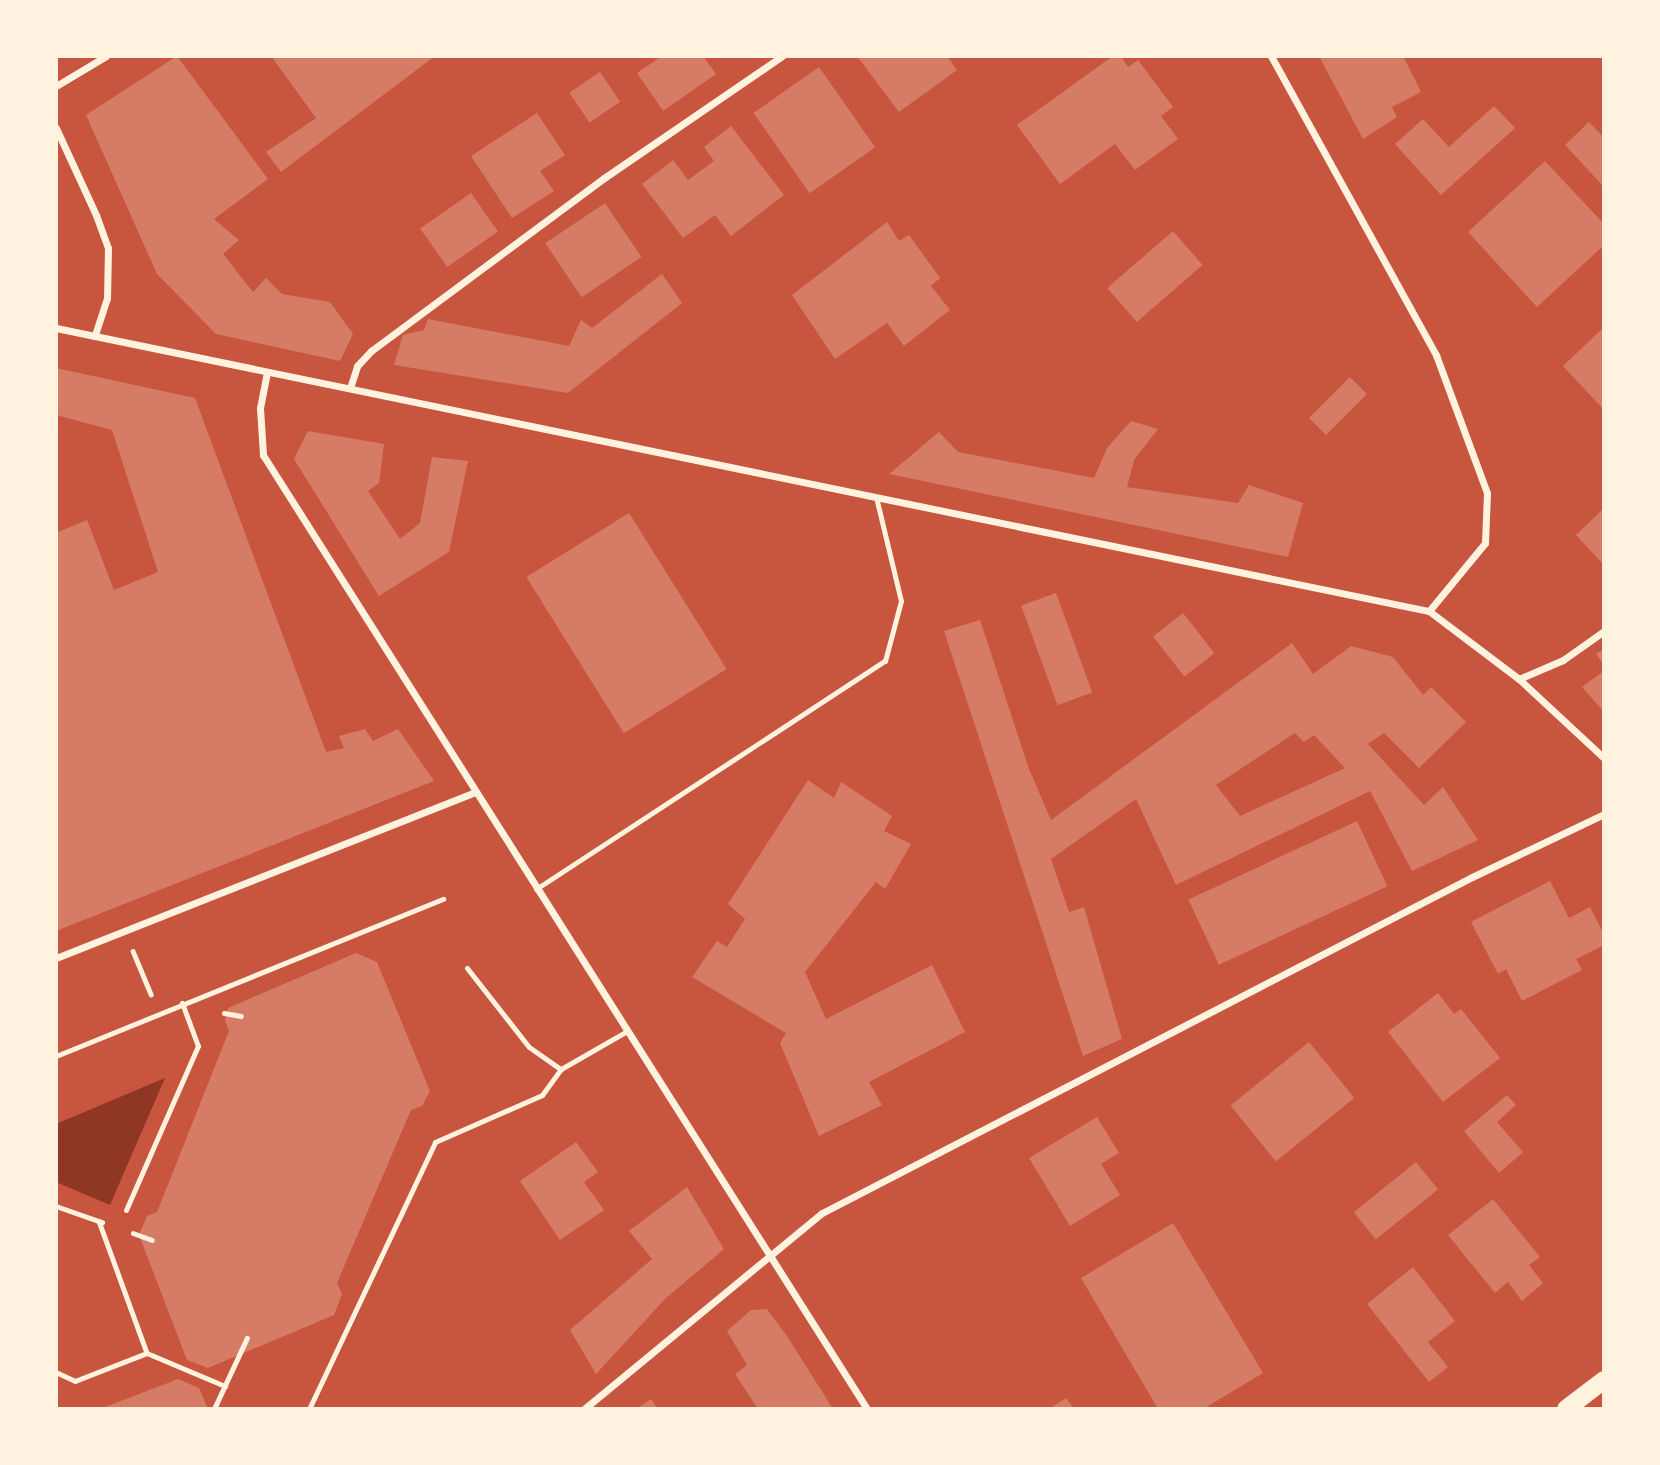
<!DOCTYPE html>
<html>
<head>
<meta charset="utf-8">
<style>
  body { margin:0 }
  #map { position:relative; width:1660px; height:1465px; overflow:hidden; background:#c8553d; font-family:"Fira Sans Condensed",sans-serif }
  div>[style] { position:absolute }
  .water>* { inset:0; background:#8f3625 }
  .building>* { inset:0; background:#d67c66; transform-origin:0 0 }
  .path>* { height:4.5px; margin:-2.25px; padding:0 2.25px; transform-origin:2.25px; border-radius:2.25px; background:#fff3e0 }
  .service>* { height:5px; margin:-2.5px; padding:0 2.5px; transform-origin:2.5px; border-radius:2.5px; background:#fff3e0 }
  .minor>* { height:7px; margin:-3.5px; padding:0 3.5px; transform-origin:3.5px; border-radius:3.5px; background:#fff3e0 }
  .primary>* { height:18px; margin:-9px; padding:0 9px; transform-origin:9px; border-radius:9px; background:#fff3e0 }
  span { translate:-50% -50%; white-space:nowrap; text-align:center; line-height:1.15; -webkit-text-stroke:5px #fff3e0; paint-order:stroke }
  .frame { position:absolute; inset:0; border:58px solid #fff3e0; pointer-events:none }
</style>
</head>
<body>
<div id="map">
  <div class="water">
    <i style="clip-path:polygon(165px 1078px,110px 1205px,56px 1182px,56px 1124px)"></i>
  </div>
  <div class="building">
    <i style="clip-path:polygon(177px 56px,268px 179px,214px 219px,239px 240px,223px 254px,253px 292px,266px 278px,282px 294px,330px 302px,353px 334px,340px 361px,216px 334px,157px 274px,86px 115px)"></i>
    <i style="clip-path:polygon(271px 56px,435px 56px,281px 172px,266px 152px,316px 118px)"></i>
    <i style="clip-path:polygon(662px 56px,703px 56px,716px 74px,663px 111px,637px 73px)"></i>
    <i style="clip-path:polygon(857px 56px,947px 56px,957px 70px,899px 112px)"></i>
    <i style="clip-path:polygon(1113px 56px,1121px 56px,1128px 67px,1138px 60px,1173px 107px,1161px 116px,1178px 139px,1135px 170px,1115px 144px,1060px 184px,1017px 125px)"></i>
    <i style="clip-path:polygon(1319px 56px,1403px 56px,1421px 92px,1392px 107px,1397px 117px,1363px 139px)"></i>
    <i style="left:819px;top:67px;width:98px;height:80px;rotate:55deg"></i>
    <i style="left:600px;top:72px;width:36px;height:37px;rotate:56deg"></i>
    <i style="clip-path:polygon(1494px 106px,1515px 128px,1441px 195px,1395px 144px,1423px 119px,1449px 147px)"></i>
    <i style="clip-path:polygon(537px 113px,565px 155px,540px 171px,554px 191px,512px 218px,471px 156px)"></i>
    <i style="clip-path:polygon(1589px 122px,1604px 138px,1604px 187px,1565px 145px)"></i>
    <i style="clip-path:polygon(731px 126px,784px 195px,731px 236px,715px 215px,683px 238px,642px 184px,673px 160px,688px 180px,714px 161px,704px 147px)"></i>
    <i style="clip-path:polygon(1545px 161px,1604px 224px,1604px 245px,1537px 307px,1468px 232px)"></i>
    <i style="left:471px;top:193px;width:47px;height:62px;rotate:55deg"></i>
    <i style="left:605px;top:203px;width:65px;height:72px;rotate:56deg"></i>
    <i style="clip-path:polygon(887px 222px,899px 241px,909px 235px,940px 278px,931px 286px,950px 310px,904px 346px,887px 323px,835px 359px,792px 295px)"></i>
    <i style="left:1173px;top:231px;width:45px;height:87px;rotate:49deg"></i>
    <i style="clip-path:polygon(662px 274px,682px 303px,568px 393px,394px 365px,403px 335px,424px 330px,428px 319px,569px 346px,581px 320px,592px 328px)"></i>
    <i style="clip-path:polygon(1604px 327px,1604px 405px,1602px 408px,1563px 366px)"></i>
    <i style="clip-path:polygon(56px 368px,195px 398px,326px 752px,344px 748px,339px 736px,365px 729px,373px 741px,398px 729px,434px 781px,56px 931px,56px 533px,87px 520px,114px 590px,158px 572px,112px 430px,56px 415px)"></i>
    <i style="left:1350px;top:377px;width:24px;height:58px;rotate:45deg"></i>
    <i style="clip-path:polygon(1131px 421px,1158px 429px,1134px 460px,1127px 487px,1238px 503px,1249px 485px,1303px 503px,1288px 557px,889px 474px,939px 432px,958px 452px,1094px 478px,1107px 448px)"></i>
    <i style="clip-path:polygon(308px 431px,384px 444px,379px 483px,368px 491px,400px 539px,420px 523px,432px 457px,468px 461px,449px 552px,379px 596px,294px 459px)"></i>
    <i style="clip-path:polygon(1604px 508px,1604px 565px,1576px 535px)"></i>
    <i style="left:629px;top:513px;width:184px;height:121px;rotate:58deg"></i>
    <i style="left:1056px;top:593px;width:106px;height:37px;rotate:70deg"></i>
    <i style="left:1183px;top:613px;width:51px;height:38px;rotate:52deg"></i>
    <i style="clip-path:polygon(evenodd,980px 620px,1029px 769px,1051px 820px,1292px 643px,1313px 674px,1351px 646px,1393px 657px,1423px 695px,1431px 687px,1466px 722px,1419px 768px,1384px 733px,1368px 744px,1424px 805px,1443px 787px,1478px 840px,1412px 871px,1370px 791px,1176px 885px,1136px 799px,1051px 859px,1069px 912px,1084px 907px,1122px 1039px,1083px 1056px,944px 631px,980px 620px,1295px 733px,1304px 742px,1314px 735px,1345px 768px,1240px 816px,1216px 785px,1295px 733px)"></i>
    <i style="clip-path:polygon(1604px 649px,1604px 665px,1596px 654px)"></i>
    <i style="clip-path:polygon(1604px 671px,1604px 712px,1582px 687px)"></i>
    <i style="clip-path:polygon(808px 780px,834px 798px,841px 782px,892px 816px,884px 831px,911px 844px,885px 889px,876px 882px,805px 972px,826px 1019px,932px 965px,965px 1032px,869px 1082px,882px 1105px,819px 1136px,780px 1043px,786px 1033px,692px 977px,717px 941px,727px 947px,745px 919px,728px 904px)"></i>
    <i style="left:1357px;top:821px;width:72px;height:186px;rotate:65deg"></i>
    <i style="clip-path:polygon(1550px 881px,1569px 918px,1590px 907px,1604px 935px,1604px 945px,1576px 959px,1582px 970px,1522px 1001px,1506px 969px,1498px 974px,1471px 922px)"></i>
    <i style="clip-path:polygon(356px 953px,377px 962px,430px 1091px,422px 1106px,411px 1110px,337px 1283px,342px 1294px,334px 1315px,208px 1368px,187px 1360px,139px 1235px,147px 1216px,157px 1212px,229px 1031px,225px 1021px,228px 1008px)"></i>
    <i style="clip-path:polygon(1438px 993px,1454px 1014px,1461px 1009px,1500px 1058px,1443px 1102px,1388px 1032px)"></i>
    <i style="left:1309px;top:1042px;width:72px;height:101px;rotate:51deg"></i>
    <i style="clip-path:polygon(1507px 1095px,1516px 1105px,1497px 1122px,1523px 1152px,1499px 1173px,1464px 1131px)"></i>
    <i style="clip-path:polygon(1097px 1117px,1119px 1153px,1101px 1164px,1120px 1195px,1070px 1226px,1029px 1158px)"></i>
    <i style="clip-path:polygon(576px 1142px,598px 1172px,584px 1182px,604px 1210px,560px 1240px,520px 1181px)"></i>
    <i style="left:1416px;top:1162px;width:35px;height:80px;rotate:51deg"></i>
    <i style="clip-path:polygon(687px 1187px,724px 1249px,665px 1299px,596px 1374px,570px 1330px,652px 1259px,629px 1231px)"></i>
    <i style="clip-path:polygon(1493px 1199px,1540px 1257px,1529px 1265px,1543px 1283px,1522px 1301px,1508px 1282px,1495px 1293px,1448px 1235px)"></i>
    <i style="clip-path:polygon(1173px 1223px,1263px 1373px,1203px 1409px,1158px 1409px,1081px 1278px)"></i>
    <i style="clip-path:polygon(1413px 1267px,1455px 1321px,1428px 1342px,1448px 1367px,1429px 1382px,1367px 1304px)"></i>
    <i style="clip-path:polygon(767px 1309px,787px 1336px,833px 1409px,758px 1409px,735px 1374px,747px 1365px,727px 1331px,751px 1310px)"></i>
    <i style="clip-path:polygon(178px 1379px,199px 1388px,208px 1409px,100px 1409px)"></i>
    <i style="clip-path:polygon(1066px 1398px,1074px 1409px,1049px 1409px)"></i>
    <i style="clip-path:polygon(651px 1399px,658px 1409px,636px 1409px)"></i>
  </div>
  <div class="path">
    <i style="left:133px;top:951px;width:47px;rotate:67.3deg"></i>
    <i style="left:224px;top:1013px;width:17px;rotate:10deg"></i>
    <i style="left:56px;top:1206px;width:49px;rotate:19.2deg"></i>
    <i style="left:99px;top:1221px;width:140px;rotate:70deg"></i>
    <i style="left:133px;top:1233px;width:20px;rotate:20deg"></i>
    <i style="left:56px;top:1372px;width:21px;rotate:25deg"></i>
    <i style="left:75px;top:1381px;width:77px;rotate:-21.3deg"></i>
    <i style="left:147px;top:1353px;width:85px;rotate:22.9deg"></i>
    <i style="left:214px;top:1409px;width:78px;rotate:-65.1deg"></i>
  </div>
  <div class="service">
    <i style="left:536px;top:889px;width:417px;rotate:-33.2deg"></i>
    <i style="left:885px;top:661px;width:62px;rotate:-75.1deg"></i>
    <i style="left:901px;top:601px;width:107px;rotate:-103.5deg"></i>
    <i style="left:467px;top:968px;width:100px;rotate:51.9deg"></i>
    <i style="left:529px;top:1047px;width:39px;rotate:35deg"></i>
    <i style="left:56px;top:1056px;width:418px;rotate:-22.1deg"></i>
    <i style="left:126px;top:1210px;width:179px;rotate:-66.3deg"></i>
    <i style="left:198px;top:1046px;width:46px;rotate:-110.4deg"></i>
    <i style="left:309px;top:1409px;width:295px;rotate:-64.7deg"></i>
    <i style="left:435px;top:1142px;width:117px;rotate:-23.7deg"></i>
    <i style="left:542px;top:1095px;width:32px;rotate:-54deg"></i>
    <i style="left:561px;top:1069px;width:76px;rotate:-29.9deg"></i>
  </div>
  <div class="minor">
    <i style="left:1271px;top:56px;width:342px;rotate:61.1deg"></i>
    <i style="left:1436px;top:355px;width:147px;rotate:69.7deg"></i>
    <i style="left:1487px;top:493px;width:50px;rotate:92.3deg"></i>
    <i style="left:1485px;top:543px;width:88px;rotate:129.5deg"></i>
    <i style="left:56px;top:86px;width:58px;rotate:-31deg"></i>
    <i style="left:56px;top:128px;width:96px;rotate:65.3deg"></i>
    <i style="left:96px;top:215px;width:35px;rotate:70deg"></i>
    <i style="left:108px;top:248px;width:50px;rotate:91.1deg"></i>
    <i style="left:107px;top:298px;width:40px;rotate:108deg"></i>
    <i style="left:56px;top:328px;width:1402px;rotate:11.65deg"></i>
    <i style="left:1429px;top:611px;width:113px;rotate:37.1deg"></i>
    <i style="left:1519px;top:679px;width:116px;rotate:42.9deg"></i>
    <i style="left:267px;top:372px;width:37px;rotate:101deg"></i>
    <i style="left:260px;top:408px;width:47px;rotate:86.3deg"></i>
    <i style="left:263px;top:455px;width:1129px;rotate:57.66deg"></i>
    <i style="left:350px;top:388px;width:23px;rotate:-72deg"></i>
    <i style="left:357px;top:366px;width:21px;rotate:-47deg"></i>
    <i style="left:371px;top:351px;width:290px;rotate:-36.6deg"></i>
    <i style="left:604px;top:178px;width:216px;rotate:-34.4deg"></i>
    <i style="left:1519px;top:679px;width:48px;rotate:-23.4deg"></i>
    <i style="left:1563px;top:660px;width:50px;rotate:-35.3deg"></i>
    <i style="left:56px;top:958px;width:451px;rotate:-21.6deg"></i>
    <i style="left:584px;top:1409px;width:308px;rotate:-39.5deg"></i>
    <i style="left:822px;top:1213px;width:732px;rotate:-27.34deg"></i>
    <i style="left:1472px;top:877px;width:146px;rotate:-25.5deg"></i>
  </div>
  <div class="primary">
    <i style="left:1566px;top:1409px;width:48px;rotate:-37.3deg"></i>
  </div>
  <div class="frame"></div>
</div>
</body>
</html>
